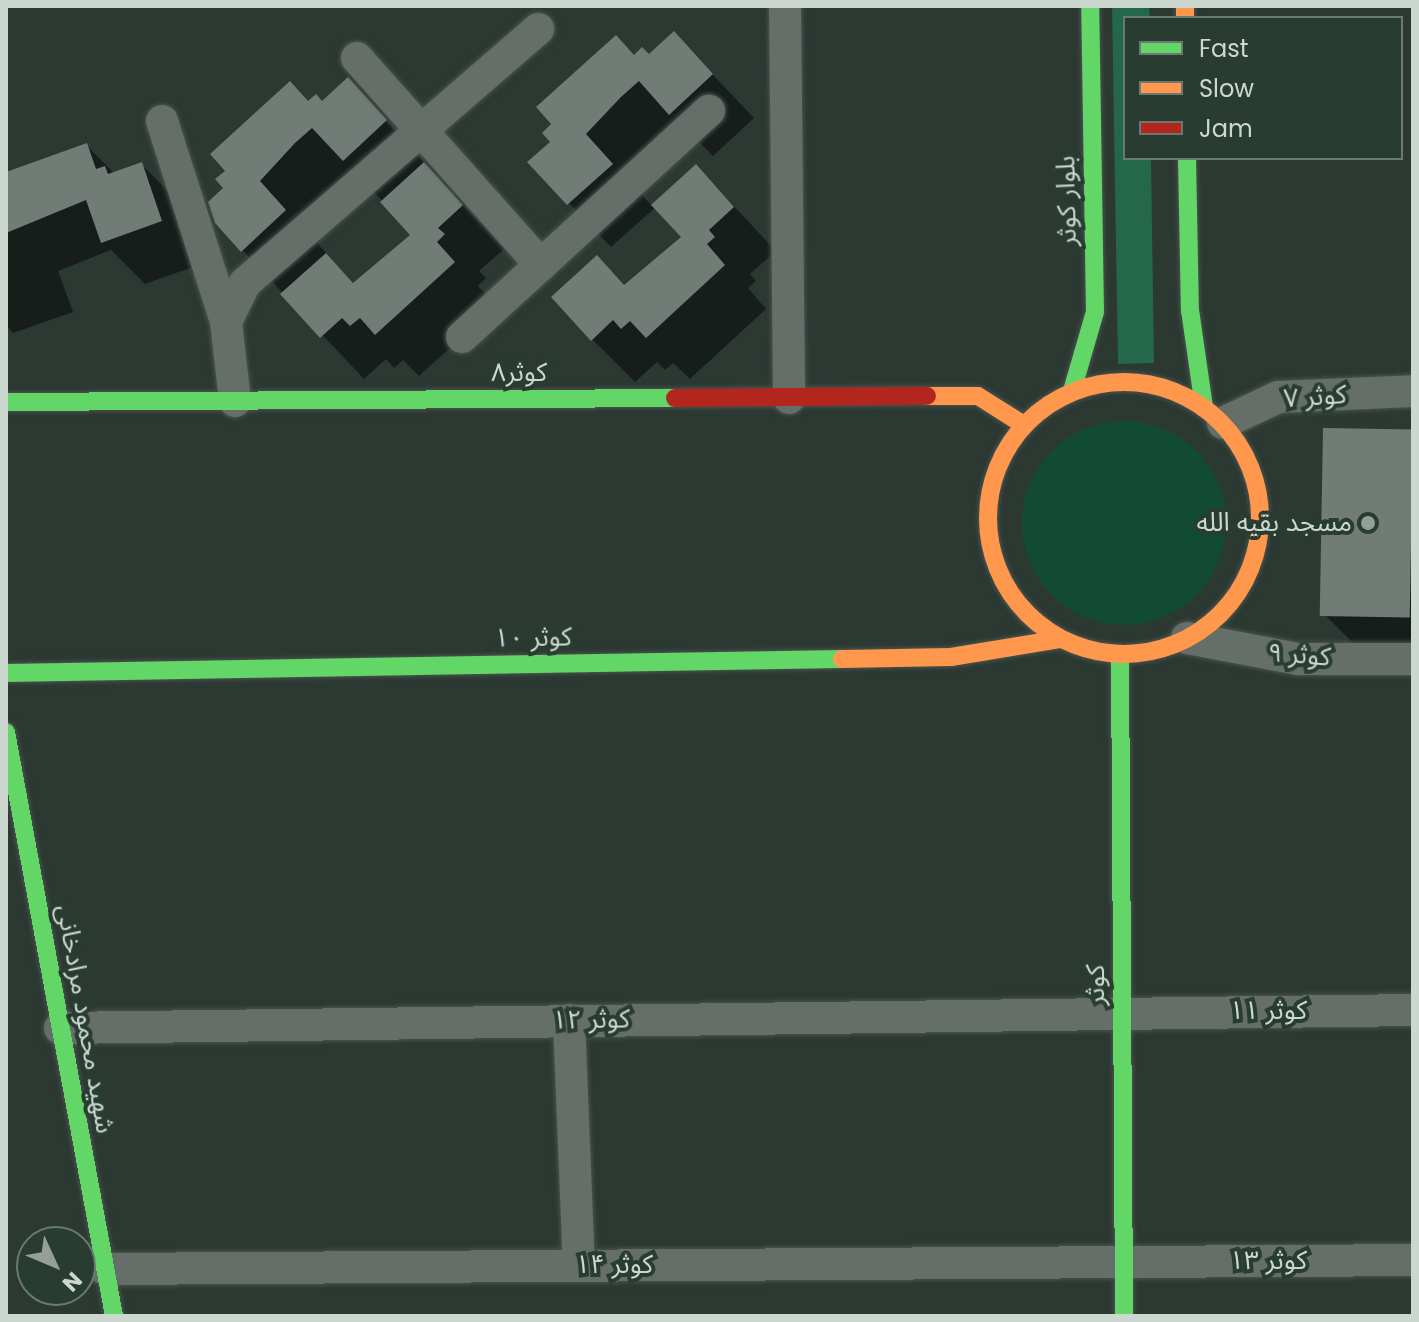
<!DOCTYPE html>
<html>
<head>
<meta charset="utf-8">
<style>
  body { margin:0 }
  #map { position:relative; width:1419px; height:1322px; overflow:hidden; background:#2c3832; font-family:Poppins,"Noto Sans Arabic",sans-serif }
  div>[style] { position:absolute }
  .green>* { inset:0; background:#124b34 }
  .round { border-radius:50% }
  .forest>* { inset:0; background:#25674a }
  .shadow>* { inset:0; background:#0007 }
  .building>* { inset:0; background:#727c77; transform-origin:0 0 }
  .roads { filter:drop-shadow(0 0 2px #49534d) drop-shadow(0 0 2px #49534d) }
  .street>* { height:32px; margin:-16px; padding:0 16px; transform-origin:16px; border-radius:16px; background:#656e69 }
  .fast>* { height:18px; margin:-9px; padding:0 9px; transform-origin:9px; border-radius:9px; background:#63d668 }
  .slow>* { height:18px; margin:-9px; padding:0 9px; transform-origin:9px; border-radius:9px; background:#ff974d }
  .slow>.ring { margin:-9px; padding:0; box-sizing:content-box; background:none; border:18px solid #ff974d; border-radius:50% }
  .jam>* { height:18px; margin:-9px; padding:0 9px; transform-origin:9px; border-radius:9px; background:#b3261e }
  .dots>* { width:22px; height:22px; translate:-50% -50%; box-sizing:border-box; border:4px solid #283c31; border-radius:50% }
  span { translate:-50% -50%; white-space:nowrap; text-align:center; line-height:1.15; -webkit-text-stroke:8px #283c31; paint-order:stroke }
  .street-label { font-size:26px; color:#ccd7d0 }
  .poi-label { font-size:26px; color:#ccd7d0 }
  .right { translate:-100% -50%; text-align:right }
  .frame { position:absolute; inset:0; border:8px solid #ccd7d0; pointer-events:none }
  .legend { position:absolute; left:1123px; top:16px; width:280px; height:144px; box-sizing:border-box; background:#283c31; border:2px solid #6a7a71; margin:0; padding:10px 14px; list-style:none; font-size:24px; color:#ccd7d0 }
  .legend li { display:flex; align-items:center; gap:16px; height:40px }
  .legend b { width:40px; border:2px solid #6a7a71 }
  .north { position:absolute; left:16px; top:1226px; width:80px; height:80px; box-sizing:border-box; background:#283c31; border:2px solid #6a7a71; border-radius:50%; rotate:134deg; font-size:22px; font-weight:700; line-height:32px; text-align:center; color:#ccd7d0 }
  .north::after { content:''; display:block; margin:auto; width:28px; height:36px; background:#949f99; clip-path:polygon(50% 0,100% 100%,50% 72%,0 100%) }
</style>
</head>
<body>
<div id="map">
  <div class="green">
    <i class="round" style="left:1022px;top:421px;width:204px;height:204px"></i>
  </div>
  <div class="forest">
    <i style="clip-path:polygon(1112px 6px,1149px 6px,1150px 18px,1125px 18px,1125px 158px,1151px 158px,1154px 363px,1118px 364px)"></i>
  </div>
  <div class="shadow">
    <i style="clip-path:polygon(674px 34px,754px 118px,713px 156px,681px 124px,627px 178px,652px 206px,696px 166px,776px 251px,750px 274px,756px 281px,748px 288px,766px 309px,690px 379px,673px 363px,665px 370px,657px 362px,635px 382px,592px 339px,625px 287px,684px 237px,656px 207px,611px 247px,530px 162px,635px 57px,649px 57px)"></i>
    <i style="clip-path:polygon(evenodd,348px 80px,504px 249px,479px 271px,486px 278px,478px 286px,496px 306px,419px 376px,403px 360px,394px 368px,386px 359px,364px 379px,216px 222px,309px 103px,323px 104px,348px 80px,355px 171px,413px 235px,354px 284px,301px 225px,355px 171px)"></i>
    <i style="clip-path:polygon(86px 145px,115px 174px,141px 164px,184px 207px,204px 263px,145px 284px,111px 250px,58px 271px,73px 312px,13px 333px,6px 325px,6px 174px)"></i>
    <i style="clip-path:polygon(1413px 432px,1413px 648px,1356px 646px,1325px 615px)"></i>
  </div>
  <div class="building">
    <i style="clip-path:polygon(674px 31px,713px 74px,669px 115px,639px 81px,621px 97px,586px 134px,613px 164px,567px 205px,527px 162px,550px 142px,542px 133px,551px 124px,536px 107px,616px 35px,634px 55px,642px 47px,649px 54px)"></i>
    <i style="clip-path:polygon(348px 77px,387px 120px,343px 161px,312px 128px,295px 143px,260px 181px,286px 210px,241px 252px,215px 223px,208px 202px,223px 188px,215px 179px,225px 171px,210px 154px,290px 81px,308px 101px,316px 94px,322px 101px)"></i>
    <i style="clip-path:polygon(87px 143px,96px 169px,105px 166px,108px 174px,142px 162px,162px 221px,101px 243px,86px 200px,6px 233px,6px 172px)"></i>
    <i style="clip-path:polygon(424px 162px,463px 205px,438px 228px,445px 234px,437px 242px,455px 262px,375px 335px,360px 318px,350px 326px,342px 318px,320px 338px,280px 294px,326px 253px,353px 283px,410px 235px,380px 202px)"></i>
    <i style="clip-path:polygon(696px 164px,734px 207px,709px 230px,715px 237px,707px 244px,725px 265px,646px 338px,630px 321px,621px 329px,613px 320px,591px 341px,551px 297px,597px 255px,624px 285px,681px 237px,651px 205px)"></i>
    <i style="left:1323px;top:428px;width:90px;height:188px;rotate:1deg"></i>
  </div>
  <div class="roads">
    <div class="street">
      <i style="left:785px;top:6px;width:392px;rotate:89.4deg"></i>
      <i style="left:357px;top:58px;width:277px;rotate:48.4deg"></i>
      <i style="left:162px;top:121px;width:211px;rotate:72.3deg"></i>
      <i style="left:462px;top:337px;width:335px;rotate:-42.5deg"></i>
      <i style="left:235px;top:401px;width:80px;rotate:-96.5deg"></i>
      <i style="left:226px;top:322px;width:43px;rotate:-64deg"></i>
      <i style="left:245px;top:283px;width:388px;rotate:-40.9deg"></i>
      <i style="left:1223px;top:423px;width:61px;rotate:-25.3deg"></i>
      <i style="left:1278px;top:397px;width:135px;rotate:-2.5deg"></i>
      <i style="left:1187px;top:638px;width:113px;rotate:10.7deg"></i>
      <i style="left:1298px;top:659px;width:115px"></i>
      <i style="left:569px;top:1020px;width:245px;rotate:87.7deg"></i>
      <i style="left:60px;top:1028px;width:1353px;rotate:-0.76deg"></i>
      <i style="left:105px;top:1269px;width:1308px;rotate:-0.39deg"></i>
    </div>
    <div class="fast">
      <i style="left:1187px;top:158px;width:152px;rotate:88.9deg"></i>
      <i style="left:1190px;top:310px;width:98px;rotate:81.8deg"></i>
      <i style="left:1072px;top:391px;width:82px;rotate:-73.8deg"></i>
      <i style="left:1095px;top:312px;width:306px;rotate:-90.9deg"></i>
      <i style="left:6px;top:402px;width:669px;rotate:-0.34deg"></i>
      <i style="left:1120px;top:654px;width:662px;rotate:89.65deg"></i>
      <i style="left:6px;top:673px;width:836px;rotate:-0.96deg"></i>
      <i style="left:6px;top:732px;width:594px;rotate:79.52deg"></i>
    </div>
    <div class="slow">
      <i style="left:1185px;top:6px;width:12px;rotate:90deg"></i>
      <i class="ring" style="left:988px;top:382px;width:254px;height:254px"></i>
      <i style="left:927px;top:396px;width:51px"></i>
      <i style="left:978px;top:396px;width:54px;rotate:32.2deg"></i>
      <i style="left:842px;top:659px;width:109px;rotate:-1.1deg"></i>
      <i style="left:951px;top:657px;width:110px;rotate:-9.4deg"></i>
    </div>
    <div class="jam">
      <i style="left:675px;top:398px;width:252px;rotate:-0.5deg"></i>
    </div>
  </div>
  <div class="dots">
    <i style="left:1368px;top:523px;background:#949f99"></i>
  </div>
  <div class="street-label">
    <span style="left:1067px;top:201px;rotate:-91deg">بلوار کوثر</span>
    <span style="left:519px;top:373px">کوثر۸</span>
    <span style="left:1315px;top:397px;rotate:-4deg">کوثر ۷</span>
    <span style="left:533px;top:638px;rotate:-1deg">کوثر ۱۰</span>
    <span style="left:1299px;top:655px;rotate:5deg">کوثر ۹</span>
    <span style="left:1096px;top:985px;rotate:-90deg">کوثر</span>
    <span style="left:1268px;top:1011px">کوثر ۱۱</span>
    <span style="left:85px;top:1019px;rotate:80deg">شهید محمود مرادخانی</span>
    <span style="left:591px;top:1020px;rotate:-1deg">کوثر ۱۲</span>
    <span style="left:1268px;top:1261px">کوثر ۱۳</span>
    <span style="left:614px;top:1265px">کوثر ۱۴</span>
  </div>
  <div class="poi-label">
    <span class="right" style="left:1352px;top:523px">مسجد بقیه الله</span>
  </div>
  <div class="frame"></div>
  <ul class="legend">
  <li><b style="height:10px;background:#63d668"></b>Fast</li>
  <li><b style="height:10px;background:#ff974d"></b>Slow</li>
  <li><b style="height:10px;background:#b3261e"></b>Jam</li>
  </ul>
  <div class="north">N</div>
</div>
</body>
</html>
